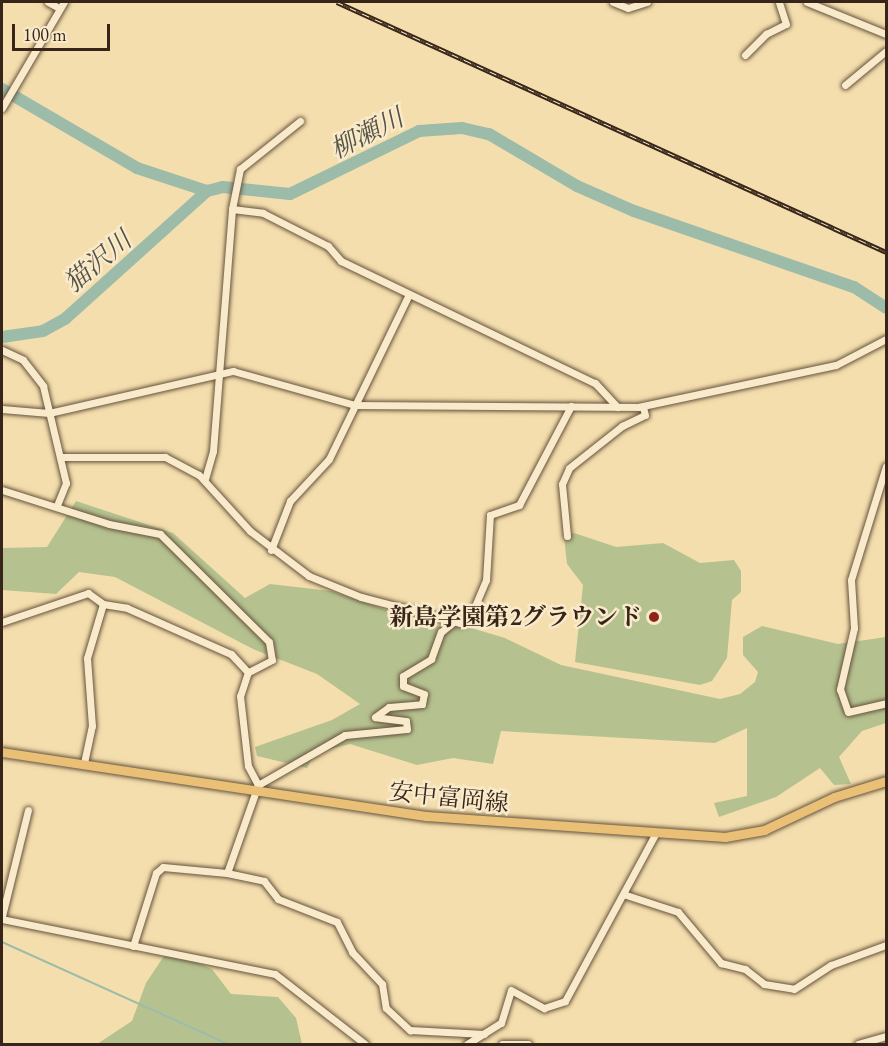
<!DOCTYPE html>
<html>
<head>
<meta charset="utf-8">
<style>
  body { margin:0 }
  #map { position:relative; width:888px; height:1046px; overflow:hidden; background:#f4dead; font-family:"EB Garamond","Noto Serif JP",serif }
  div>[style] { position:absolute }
  .green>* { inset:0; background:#b5c28f }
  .stream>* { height:2px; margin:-1px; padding:0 1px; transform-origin:1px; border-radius:1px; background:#9cbca9 }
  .river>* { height:12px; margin:-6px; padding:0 6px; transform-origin:6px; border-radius:6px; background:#9cbca9 }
  .roads { filter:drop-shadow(0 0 2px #66533e) drop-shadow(0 0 2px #66533e) }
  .minor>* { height:7px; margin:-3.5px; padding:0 3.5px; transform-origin:3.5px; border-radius:3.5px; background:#f8eaca }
  .major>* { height:9px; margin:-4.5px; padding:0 4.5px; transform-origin:4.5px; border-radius:4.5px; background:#eabf76 }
  .rail>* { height:4.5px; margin-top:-2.25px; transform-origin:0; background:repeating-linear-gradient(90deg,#f8eaca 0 7px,#372519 0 14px); box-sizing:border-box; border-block:2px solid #372519 }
  .dots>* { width:16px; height:16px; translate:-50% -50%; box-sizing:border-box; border:3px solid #f8eaca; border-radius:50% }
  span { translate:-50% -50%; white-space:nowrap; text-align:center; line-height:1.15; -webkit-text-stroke:5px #f8eaca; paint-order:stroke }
  .poi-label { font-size:24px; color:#372519; font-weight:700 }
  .right { translate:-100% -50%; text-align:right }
  .street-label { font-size:24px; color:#372519 }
  .water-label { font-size:26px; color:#555244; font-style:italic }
  .frame { position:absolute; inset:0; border:3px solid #372519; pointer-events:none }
  .scale { position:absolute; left:12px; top:24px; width:98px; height:27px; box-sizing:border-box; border:3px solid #372519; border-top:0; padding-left:8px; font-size:18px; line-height:21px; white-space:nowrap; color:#372519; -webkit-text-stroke:4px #f8eaca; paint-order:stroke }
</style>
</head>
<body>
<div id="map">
  <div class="green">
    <i style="clip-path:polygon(76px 501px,173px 533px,245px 598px,270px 584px,331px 591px,433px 626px,468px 627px,505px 638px,561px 665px,720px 699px,740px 694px,755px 682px,758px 672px,743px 655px,743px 637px,762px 626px,838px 644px,886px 637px,886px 723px,862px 731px,839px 757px,851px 784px,834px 785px,820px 768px,776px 797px,719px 817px,714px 803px,747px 796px,747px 728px,715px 743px,501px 731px,493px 764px,453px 758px,417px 765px,350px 744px,315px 753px,307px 768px,257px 756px,255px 747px,332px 720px,360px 704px,317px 674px,253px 649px,115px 577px,79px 572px,56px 594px,2px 590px,2px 548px,47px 547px)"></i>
    <i style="clip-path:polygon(574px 533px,616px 547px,663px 543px,700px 563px,734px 560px,741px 571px,741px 592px,732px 600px,727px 658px,712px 681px,700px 685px,575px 662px,583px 585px,567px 564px,564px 537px)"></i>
    <i style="clip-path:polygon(180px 955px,212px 969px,231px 994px,278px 997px,296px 1018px,302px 1044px,97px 1044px,132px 1021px,146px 983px,164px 956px)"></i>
  </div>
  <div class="stream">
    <i style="left:2px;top:942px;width:248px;rotate:24.3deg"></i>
  </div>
  <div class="river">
    <i style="left:2px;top:89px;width:156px;rotate:30.3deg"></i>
    <i style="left:137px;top:168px;width:74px;rotate:18.2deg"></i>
    <i style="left:207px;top:191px;width:16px;rotate:-14deg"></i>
    <i style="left:223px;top:187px;width:67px;rotate:6deg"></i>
    <i style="left:290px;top:194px;width:144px;rotate:-26deg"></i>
    <i style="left:419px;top:131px;width:43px;rotate:-4deg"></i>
    <i style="left:462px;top:128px;width:28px;rotate:13deg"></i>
    <i style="left:489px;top:134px;width:102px;rotate:30.6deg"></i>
    <i style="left:577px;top:186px;width:62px;rotate:23.7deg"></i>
    <i style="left:634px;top:211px;width:233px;rotate:19.1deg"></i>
    <i style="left:854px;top:287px;width:38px;rotate:33deg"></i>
    <i style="left:2px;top:337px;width:41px;rotate:-8.3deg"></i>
    <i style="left:43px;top:331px;width:26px;rotate:-29deg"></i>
    <i style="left:66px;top:318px;width:190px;rotate:-42deg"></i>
  </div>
  <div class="roads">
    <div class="minor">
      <i style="left:48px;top:2px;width:13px;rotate:29deg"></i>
      <i style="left:613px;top:2px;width:16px;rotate:22deg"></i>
      <i style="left:628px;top:8px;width:20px;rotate:-18deg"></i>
      <i style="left:807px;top:2px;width:85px;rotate:22.1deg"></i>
      <i style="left:745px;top:55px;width:30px;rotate:-45deg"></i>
      <i style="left:766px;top:34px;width:22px;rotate:-27deg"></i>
      <i style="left:786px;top:24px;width:23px;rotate:-108deg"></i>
      <i style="left:845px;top:85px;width:53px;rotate:-39.7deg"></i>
      <i style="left:2px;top:108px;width:123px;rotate:-59.7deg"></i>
      <i style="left:232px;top:209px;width:31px;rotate:7deg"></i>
      <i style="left:263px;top:213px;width:73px;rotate:26.9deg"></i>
      <i style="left:328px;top:246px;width:20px;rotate:49deg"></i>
      <i style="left:341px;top:261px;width:282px;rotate:25.7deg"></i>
      <i style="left:595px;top:383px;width:33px;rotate:47deg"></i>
      <i style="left:2px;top:350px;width:23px;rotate:25deg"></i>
      <i style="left:23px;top:360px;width:33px;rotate:52deg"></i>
      <i style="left:43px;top:386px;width:100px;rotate:76.7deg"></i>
      <i style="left:66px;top:483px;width:24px;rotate:112deg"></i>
      <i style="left:2px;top:409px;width:47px;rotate:4.9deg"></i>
      <i style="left:49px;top:413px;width:189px;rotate:-12.9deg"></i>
      <i style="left:233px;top:371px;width:127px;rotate:15.6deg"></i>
      <i style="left:355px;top:405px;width:283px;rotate:0.4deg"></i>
      <i style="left:638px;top:407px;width:202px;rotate:-12deg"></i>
      <i style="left:836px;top:365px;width:56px;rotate:-27.5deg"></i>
      <i style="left:60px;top:457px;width:105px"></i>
      <i style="left:165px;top:457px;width:38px;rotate:28deg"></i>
      <i style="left:199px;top:475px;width:76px;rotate:47.7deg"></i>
      <i style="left:250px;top:531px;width:74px;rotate:37.3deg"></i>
      <i style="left:309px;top:576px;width:56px;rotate:22deg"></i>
      <i style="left:361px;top:597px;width:102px;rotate:14.7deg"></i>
      <i style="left:460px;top:623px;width:9px;rotate:-18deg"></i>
      <i style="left:469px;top:620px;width:43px;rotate:-67deg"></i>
      <i style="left:486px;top:580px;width:65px;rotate:-86.5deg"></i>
      <i style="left:490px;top:515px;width:31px;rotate:-19deg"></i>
      <i style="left:519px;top:505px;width:112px;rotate:-62.3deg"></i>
      <i style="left:886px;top:466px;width:119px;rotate:107.1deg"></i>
      <i style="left:851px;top:580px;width:48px;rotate:86.4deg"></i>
      <i style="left:854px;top:628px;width:63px;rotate:102.9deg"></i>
      <i style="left:840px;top:689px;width:24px;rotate:71deg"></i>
      <i style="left:848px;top:712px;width:39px;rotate:-13deg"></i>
      <i style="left:205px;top:479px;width:29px;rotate:-74deg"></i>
      <i style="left:213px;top:451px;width:243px;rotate:-85.5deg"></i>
      <i style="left:232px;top:209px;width:41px;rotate:-78.7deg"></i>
      <i style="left:240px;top:169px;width:77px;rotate:-38.7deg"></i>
      <i style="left:2px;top:490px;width:112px;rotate:17.6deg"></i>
      <i style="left:109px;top:524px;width:52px;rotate:11.1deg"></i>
      <i style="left:160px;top:534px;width:153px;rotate:44.7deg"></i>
      <i style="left:269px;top:642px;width:18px;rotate:81deg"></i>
      <i style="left:272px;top:660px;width:27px;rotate:153deg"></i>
      <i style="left:248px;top:672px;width:25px;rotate:108deg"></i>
      <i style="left:240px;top:696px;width:70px;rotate:83.5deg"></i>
      <i style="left:248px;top:766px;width:21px;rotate:62deg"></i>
      <i style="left:567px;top:536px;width:52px;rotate:-95.5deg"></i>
      <i style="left:562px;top:484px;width:17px;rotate:-66deg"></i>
      <i style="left:569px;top:468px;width:68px;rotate:-38.4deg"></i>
      <i style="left:622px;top:426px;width:25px;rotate:-26deg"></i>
      <i style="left:645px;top:415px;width:8px;rotate:-104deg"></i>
      <i style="left:271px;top:550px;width:53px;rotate:-68.8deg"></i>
      <i style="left:290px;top:501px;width:57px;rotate:-47.1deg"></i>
      <i style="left:329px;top:459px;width:183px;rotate:-64.1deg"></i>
      <i style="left:2px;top:622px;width:91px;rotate:-18.6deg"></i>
      <i style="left:88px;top:593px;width:19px;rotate:36deg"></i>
      <i style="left:103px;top:604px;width:24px;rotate:9deg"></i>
      <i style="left:127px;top:608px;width:114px;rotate:23.9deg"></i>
      <i style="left:231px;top:654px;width:25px;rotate:47deg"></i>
      <i style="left:84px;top:763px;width:38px;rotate:-78deg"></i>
      <i style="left:92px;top:726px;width:68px;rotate:-94.2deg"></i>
      <i style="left:87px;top:658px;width:56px;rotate:-73.5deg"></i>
      <i style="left:227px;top:873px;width:38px;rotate:12deg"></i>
      <i style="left:264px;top:881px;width:23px;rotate:52deg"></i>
      <i style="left:278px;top:899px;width:63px;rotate:21.3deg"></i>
      <i style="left:337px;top:922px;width:34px;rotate:63deg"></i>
      <i style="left:352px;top:952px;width:44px;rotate:46.8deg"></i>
      <i style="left:382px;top:984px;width:24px;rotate:81deg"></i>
      <i style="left:386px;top:1008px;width:33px;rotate:43deg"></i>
      <i style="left:410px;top:1030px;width:74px;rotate:3.1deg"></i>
      <i style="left:623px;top:894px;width:58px;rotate:18.1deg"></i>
      <i style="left:678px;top:912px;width:67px;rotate:49.9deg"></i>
      <i style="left:721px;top:963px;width:25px;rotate:14deg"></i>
      <i style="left:745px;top:969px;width:24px;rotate:38deg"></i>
      <i style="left:764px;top:984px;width:30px;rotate:9deg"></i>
      <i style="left:794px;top:989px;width:44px;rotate:-33deg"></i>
      <i style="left:831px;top:965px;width:59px;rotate:-20deg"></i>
      <i style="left:2px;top:916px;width:109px;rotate:-76.2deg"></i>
      <i style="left:2px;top:919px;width:278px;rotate:11.4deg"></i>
      <i style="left:275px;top:974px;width:114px;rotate:37.9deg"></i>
      <i style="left:133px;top:946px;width:77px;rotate:-72.5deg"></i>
      <i style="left:156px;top:873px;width:9px;rotate:-41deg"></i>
      <i style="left:163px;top:867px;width:64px;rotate:5.4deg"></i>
      <i style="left:227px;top:873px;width:93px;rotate:-70.6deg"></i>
      <i style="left:258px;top:785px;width:100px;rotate:-29.9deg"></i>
      <i style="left:345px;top:735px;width:62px;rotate:-5.5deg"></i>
      <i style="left:407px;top:729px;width:8px;rotate:-97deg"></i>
      <i style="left:406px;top:721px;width:31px;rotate:-173deg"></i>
      <i style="left:375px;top:717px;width:17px;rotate:-36deg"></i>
      <i style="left:389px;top:707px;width:33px;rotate:-5deg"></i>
      <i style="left:422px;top:704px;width:10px;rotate:-79deg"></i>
      <i style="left:424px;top:694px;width:22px;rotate:-159deg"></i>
      <i style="left:403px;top:686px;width:10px;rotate:-90deg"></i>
      <i style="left:403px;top:676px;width:33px;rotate:-31deg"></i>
      <i style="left:431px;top:659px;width:29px;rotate:-70deg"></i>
      <i style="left:441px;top:632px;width:14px;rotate:-39deg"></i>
      <i style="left:467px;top:1044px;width:40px;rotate:-32deg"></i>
      <i style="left:501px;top:1023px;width:34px;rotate:-73deg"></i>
      <i style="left:511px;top:990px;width:38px;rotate:29deg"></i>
      <i style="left:544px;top:1008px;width:22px;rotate:-18deg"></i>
      <i style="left:565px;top:1001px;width:191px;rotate:-61.6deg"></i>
      <i style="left:502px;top:1044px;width:26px"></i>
      <i style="left:858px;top:1044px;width:29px;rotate:-16deg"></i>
    </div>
    <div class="major">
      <i style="left:2px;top:752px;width:429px;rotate:8.6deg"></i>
      <i style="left:426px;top:816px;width:300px;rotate:4deg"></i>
      <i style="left:725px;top:837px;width:40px;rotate:-10deg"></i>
      <i style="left:764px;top:830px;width:77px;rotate:-25.2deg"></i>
      <i style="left:834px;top:797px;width:54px;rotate:-17.1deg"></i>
    </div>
  </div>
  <div class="rail">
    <i style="left:337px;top:2px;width:603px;rotate:24.48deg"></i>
  </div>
  <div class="dots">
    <i style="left:654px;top:617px;background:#8f2418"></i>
  </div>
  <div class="poi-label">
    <span class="right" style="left:642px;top:617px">新島学園第2グラウンド</span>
  </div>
  <div class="street-label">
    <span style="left:449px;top:797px;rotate:6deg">安中富岡線</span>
  </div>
  <div class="water-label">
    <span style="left:367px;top:134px;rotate:-27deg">柳瀬川</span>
    <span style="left:98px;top:262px;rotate:-40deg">猫沢川</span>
  </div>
  <div class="frame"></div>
  <div class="scale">100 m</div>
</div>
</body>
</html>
